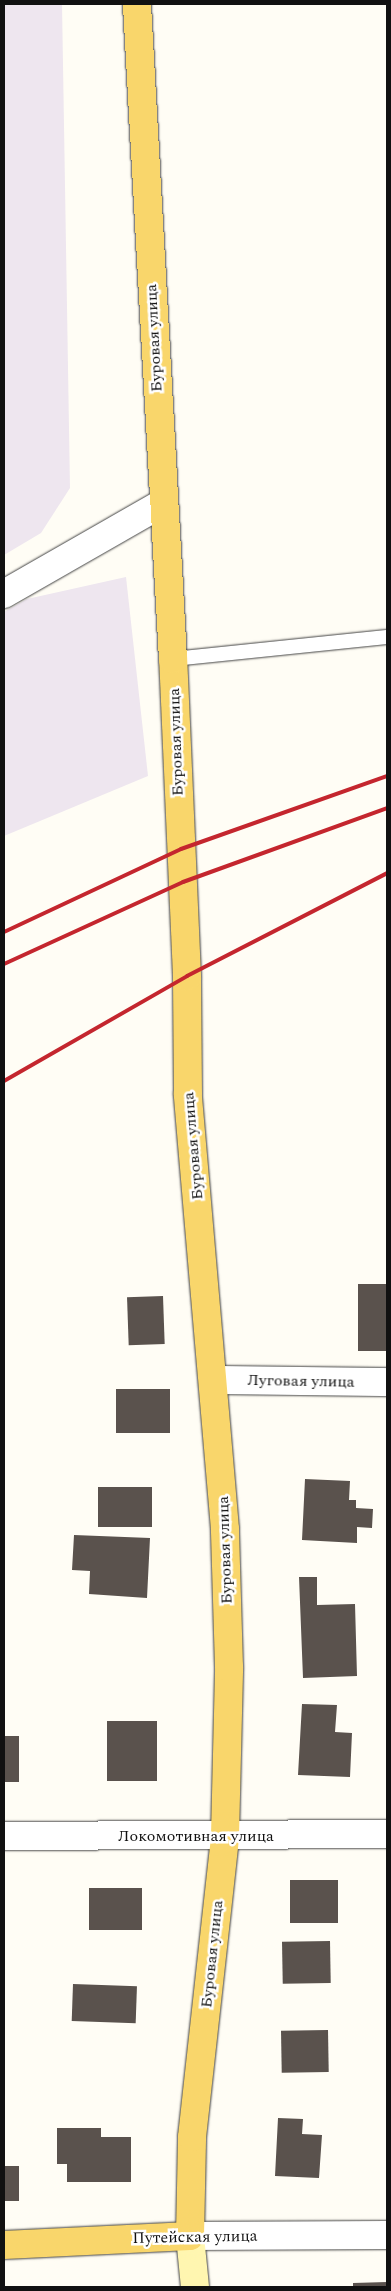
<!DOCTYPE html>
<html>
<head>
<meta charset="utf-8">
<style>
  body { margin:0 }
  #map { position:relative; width:391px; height:2291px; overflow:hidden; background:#fffdf5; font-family:Spectral,serif }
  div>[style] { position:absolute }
  .industrial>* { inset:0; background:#eee6ef }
  .building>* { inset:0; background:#5a524d; transform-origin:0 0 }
  .roads { filter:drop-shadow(0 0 1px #444) drop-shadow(0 0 1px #444) }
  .lane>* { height:14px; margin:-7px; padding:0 7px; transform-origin:7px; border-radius:7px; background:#fff }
  .street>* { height:28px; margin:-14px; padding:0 14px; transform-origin:14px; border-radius:14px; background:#fff }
  .secondary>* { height:28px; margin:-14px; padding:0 14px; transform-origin:14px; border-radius:14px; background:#fff6b0 }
  .primary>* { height:28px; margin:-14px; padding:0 14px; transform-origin:14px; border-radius:14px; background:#f9d66b }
  .rail>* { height:4px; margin:-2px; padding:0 2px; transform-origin:2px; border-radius:2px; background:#c4262e }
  span { translate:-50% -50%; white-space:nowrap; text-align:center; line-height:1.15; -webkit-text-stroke:5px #fff; paint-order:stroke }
  .street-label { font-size:16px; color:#111 }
  .frame { position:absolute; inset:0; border:5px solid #111; pointer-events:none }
</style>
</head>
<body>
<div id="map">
  <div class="industrial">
    <i style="clip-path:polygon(4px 4px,62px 4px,70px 488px,41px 533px,4px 555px)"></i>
    <i style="clip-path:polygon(126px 577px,148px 776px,4px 836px,4px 612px,27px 599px)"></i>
  </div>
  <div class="building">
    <i style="left:358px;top:1284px;width:29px;height:67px"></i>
    <i style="left:163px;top:1296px;width:48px;height:36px;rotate:88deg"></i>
    <i style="left:116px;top:1389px;width:54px;height:44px"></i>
    <i style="clip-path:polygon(305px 1479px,350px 1481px,349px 1500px,356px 1500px,356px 1508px,373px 1509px,372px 1528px,357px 1527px,357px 1543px,302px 1540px)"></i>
    <i style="left:98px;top:1487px;width:54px;height:40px"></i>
    <i style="clip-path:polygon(74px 1535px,150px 1538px,147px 1598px,89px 1594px,90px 1571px,72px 1570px)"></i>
    <i style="clip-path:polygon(299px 1577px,317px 1577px,317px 1605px,355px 1604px,357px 1676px,303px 1678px)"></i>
    <i style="clip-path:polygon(302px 1704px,337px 1705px,335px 1732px,352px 1733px,350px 1777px,298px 1775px)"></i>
    <i style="left:107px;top:1721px;width:50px;height:60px"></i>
    <i style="left:4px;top:1736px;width:15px;height:46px"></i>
    <i style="left:338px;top:1880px;width:43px;height:48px;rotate:90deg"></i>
    <i style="left:89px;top:1888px;width:53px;height:42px"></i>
    <i style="left:330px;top:1941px;width:42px;height:48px;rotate:89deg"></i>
    <i style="left:73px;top:1984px;width:64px;height:37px;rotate:2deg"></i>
    <i style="left:328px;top:2030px;width:42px;height:47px;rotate:89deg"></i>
    <i style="clip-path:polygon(278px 2118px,303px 2119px,302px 2134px,322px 2135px,319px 2178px,275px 2176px)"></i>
    <i style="clip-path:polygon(57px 2128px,101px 2128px,101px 2137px,131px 2137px,131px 2182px,67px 2182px,67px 2164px,57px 2164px)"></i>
    <i style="left:4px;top:2166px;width:15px;height:35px"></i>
    <i style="clip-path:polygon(387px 2282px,387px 2287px,353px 2287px,353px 2283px)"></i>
  </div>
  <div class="roads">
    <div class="lane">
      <i style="left:173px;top:659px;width:215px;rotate:-5.9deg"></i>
    </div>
    <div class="street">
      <i style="left:4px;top:594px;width:183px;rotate:-29.8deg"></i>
      <i style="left:214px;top:1380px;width:173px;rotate:0.7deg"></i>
      <i style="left:4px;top:1836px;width:383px;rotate:-0.3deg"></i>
      <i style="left:190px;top:2236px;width:197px;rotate:-0.3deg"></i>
    </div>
    <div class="secondary">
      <i style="left:190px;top:2236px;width:51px;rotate:84.4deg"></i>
    </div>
    <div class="primary">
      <i style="left:4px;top:2245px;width:186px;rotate:-2.8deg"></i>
      <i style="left:190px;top:2236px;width:99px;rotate:-88.8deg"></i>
      <i style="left:192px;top:2137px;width:303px;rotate:-83.7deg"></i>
      <i style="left:225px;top:1836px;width:169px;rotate:-88.6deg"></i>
      <i style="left:229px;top:1667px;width:138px;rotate:-91.7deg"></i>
      <i style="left:225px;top:1529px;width:437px;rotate:-94.9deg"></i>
      <i style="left:188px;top:1094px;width:118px;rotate:-90.5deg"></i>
      <i style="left:187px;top:976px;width:317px;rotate:-92.5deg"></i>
      <i style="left:173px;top:659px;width:656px;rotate:-93.15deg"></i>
    </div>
  </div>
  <div class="rail">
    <i style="left:4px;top:932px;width:195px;rotate:-25.1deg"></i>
    <i style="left:181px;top:849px;width:219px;rotate:-19.5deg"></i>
    <i style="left:4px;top:964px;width:197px;rotate:-24.6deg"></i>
    <i style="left:183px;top:882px;width:217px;rotate:-19.9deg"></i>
    <i style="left:4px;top:1081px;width:211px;rotate:-29.8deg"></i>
    <i style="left:187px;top:976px;width:225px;rotate:-27.2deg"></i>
  </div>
  <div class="street-label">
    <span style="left:154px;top:338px;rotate:-93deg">Буровая улица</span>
    <span style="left:176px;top:742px;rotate:-92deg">Буровая улица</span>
    <span style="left:193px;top:1146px;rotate:-95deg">Буровая улица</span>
    <span style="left:301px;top:1381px;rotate:1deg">Луговая улица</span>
    <span style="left:225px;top:1550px;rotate:-92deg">Буровая улица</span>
    <span style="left:196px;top:1836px">Локомотивная улица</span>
    <span style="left:212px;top:1954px;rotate:-84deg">Буровая улица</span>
    <span style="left:195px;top:2237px;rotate:-1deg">Путейская улица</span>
  </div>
  <div class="frame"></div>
</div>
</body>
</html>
